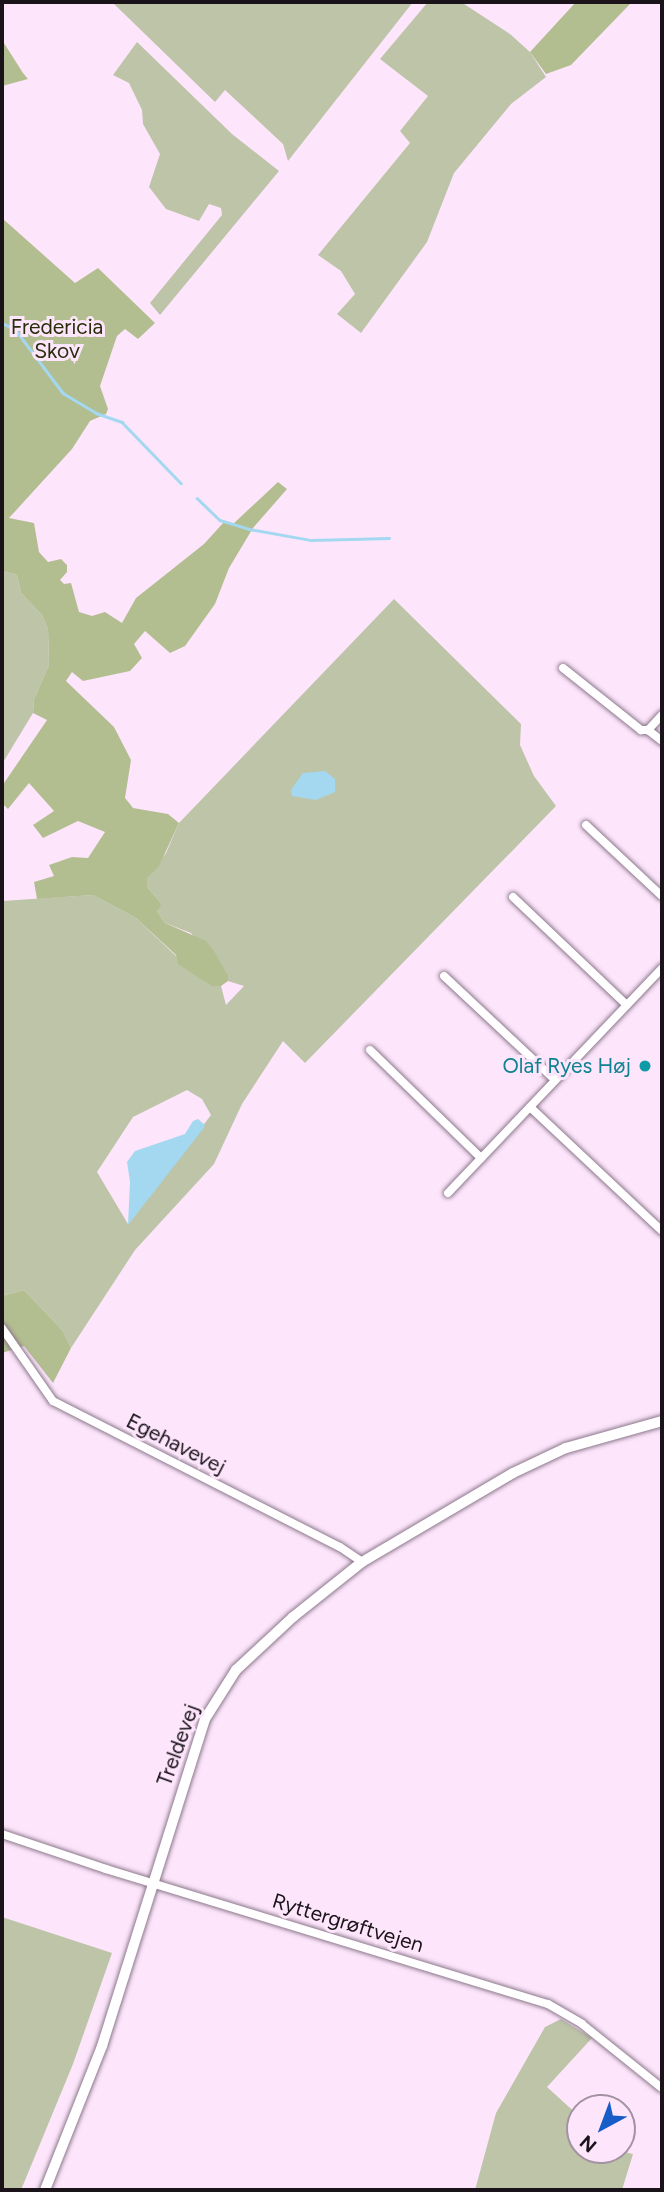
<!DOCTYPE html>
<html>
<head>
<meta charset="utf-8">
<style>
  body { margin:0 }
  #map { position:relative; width:664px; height:2192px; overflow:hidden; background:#fde6fc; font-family:Figtree,sans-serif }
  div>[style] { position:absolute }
  .green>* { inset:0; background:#bdc4a8 }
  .forest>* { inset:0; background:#b3be90 }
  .water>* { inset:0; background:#a3d8f0 }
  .stream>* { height:2.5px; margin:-1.25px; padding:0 1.25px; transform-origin:1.25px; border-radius:1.25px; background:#a3d8f0 }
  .roads { filter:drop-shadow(0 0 2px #8c788b) drop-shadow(0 0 2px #8c788b) }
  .minor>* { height:8px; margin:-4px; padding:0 4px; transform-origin:4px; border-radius:4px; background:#fff }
  .tertiary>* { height:10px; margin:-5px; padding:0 5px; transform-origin:5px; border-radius:5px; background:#fff }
  .dots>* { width:19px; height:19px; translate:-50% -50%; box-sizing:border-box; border:4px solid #fde6fc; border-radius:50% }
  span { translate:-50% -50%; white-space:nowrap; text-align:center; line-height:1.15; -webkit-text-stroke:6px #fde6fc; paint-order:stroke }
  .park-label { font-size:21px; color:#272e09 }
  .culture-label { font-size:21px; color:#0d838f }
  .right { translate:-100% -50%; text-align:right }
  .street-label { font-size:21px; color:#1b131a }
  .frame { position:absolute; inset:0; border:4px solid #1b131a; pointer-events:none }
  .north { position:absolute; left:566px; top:2094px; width:70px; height:70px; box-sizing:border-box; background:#fde6fc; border:2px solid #a392a2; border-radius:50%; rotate:221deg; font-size:19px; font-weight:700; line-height:28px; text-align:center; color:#1b131a }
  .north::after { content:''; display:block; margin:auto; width:24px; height:32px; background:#185cc7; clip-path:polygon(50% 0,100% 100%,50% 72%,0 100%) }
</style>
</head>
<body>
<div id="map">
  <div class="green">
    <i style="clip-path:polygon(112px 2px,413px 2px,288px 161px,283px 144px,225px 90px,215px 102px)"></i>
    <i style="clip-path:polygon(428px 2px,461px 2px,510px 34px,530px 52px,546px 77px,511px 104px,454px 173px,427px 242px,361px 333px,337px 314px,355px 294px,341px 271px,318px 255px,410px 143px,400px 131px,428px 96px,380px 59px)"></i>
    <i style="clip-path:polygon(137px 42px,232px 134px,279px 171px,160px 315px,150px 303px,222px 215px,221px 208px,209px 204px,199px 221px,166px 209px,149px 187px,160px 154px,143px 124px,142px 110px,129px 83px,113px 75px)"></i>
    <i style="clip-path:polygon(2px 571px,17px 575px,21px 593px,42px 615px,48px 629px,49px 665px,34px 699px,33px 713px,2px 764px)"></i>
    <i style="clip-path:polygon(evenodd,394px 599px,521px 724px,520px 745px,534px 776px,556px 806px,305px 1063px,283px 1041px,242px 1104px,214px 1164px,135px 1250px,71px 1348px,63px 1331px,24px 1290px,2px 1296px,2px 901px,93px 895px,136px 918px,196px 975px,211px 986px,221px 986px,226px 1005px,244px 986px,228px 981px,191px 933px,165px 923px,157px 911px,160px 902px,147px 887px,147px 878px,166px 853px,179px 823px,394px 599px,187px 1090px,202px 1099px,211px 1115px,128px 1224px,97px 1172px,133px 1117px,187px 1090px)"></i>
    <i style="clip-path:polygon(2px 1917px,112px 1953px,73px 2064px,21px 2190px,2px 2190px)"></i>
    <i style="clip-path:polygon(561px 2019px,592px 2038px,547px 2087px,580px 2117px,580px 2150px,616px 2150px,633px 2154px,622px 2190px,475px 2190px,496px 2113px,545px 2027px)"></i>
  </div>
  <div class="forest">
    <i style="clip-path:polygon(576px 2px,632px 2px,571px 65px,546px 74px,530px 52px)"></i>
    <i style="clip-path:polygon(2px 40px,23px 73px,28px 79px,2px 86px)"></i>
    <i style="clip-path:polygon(2px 218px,75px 283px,98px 268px,155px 323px,138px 339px,125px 329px,117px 336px,100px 386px,108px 409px,106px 414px,90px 421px,72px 449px,9px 518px,34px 523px,39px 552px,48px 562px,61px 559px,67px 565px,67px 572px,60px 580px,64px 584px,71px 583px,79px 612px,92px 616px,105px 612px,122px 623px,136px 598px,204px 544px,224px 522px,233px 524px,278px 482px,287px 489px,253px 528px,229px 568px,215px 604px,185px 646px,170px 653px,145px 631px,134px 644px,142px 658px,130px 671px,83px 681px,72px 672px,66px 681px,114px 727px,131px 760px,125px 798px,130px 804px,133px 808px,168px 814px,179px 823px,159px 866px,147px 878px,147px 887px,160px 902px,161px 906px,157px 911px,165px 923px,206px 941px,214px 951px,228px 976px,228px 981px,221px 986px,211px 986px,178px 964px,176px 955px,136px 918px,93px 895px,37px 899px,34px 882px,54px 876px,49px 865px,72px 857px,88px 858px,105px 832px,78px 821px,43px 838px,33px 825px,54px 811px,29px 783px,8px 809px,2px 803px,2px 786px,47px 720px,33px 713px,34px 699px,49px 665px,48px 629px,42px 615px,21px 593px,17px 575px,2px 571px)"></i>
    <i style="clip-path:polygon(24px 1290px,63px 1331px,71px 1348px,53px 1383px,24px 1346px,2px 1353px,2px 1296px)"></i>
  </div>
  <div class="water">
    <i style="clip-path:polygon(325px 771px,335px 779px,335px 792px,316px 800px,292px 796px,291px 790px,303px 773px)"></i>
    <i style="clip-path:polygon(198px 1119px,205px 1125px,203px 1129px,128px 1225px,130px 1182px,127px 1162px,135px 1151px,185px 1134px,193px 1121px)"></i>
  </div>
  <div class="stream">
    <i style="left:2px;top:323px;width:14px;rotate:25deg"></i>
    <i style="left:15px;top:329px;width:80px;rotate:53.1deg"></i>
    <i style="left:63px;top:393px;width:39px;rotate:31deg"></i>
    <i style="left:96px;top:413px;width:28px;rotate:19deg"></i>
    <i style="left:122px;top:422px;width:85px;rotate:46deg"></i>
    <i style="left:197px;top:498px;width:32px;rotate:44deg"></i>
    <i style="left:220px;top:520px;width:30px;rotate:17deg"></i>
    <i style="left:249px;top:529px;width:63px;rotate:10.1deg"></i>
    <i style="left:311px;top:540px;width:78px;rotate:-1.5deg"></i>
  </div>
  <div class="roads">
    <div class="minor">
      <i style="left:563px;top:668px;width:100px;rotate:38.5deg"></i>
      <i style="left:641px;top:730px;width:7px"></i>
      <i style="left:662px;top:715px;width:21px;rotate:133deg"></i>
      <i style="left:648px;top:730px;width:18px;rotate:38deg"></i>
      <i style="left:586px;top:825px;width:104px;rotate:43.1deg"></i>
      <i style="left:513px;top:897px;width:157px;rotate:43.5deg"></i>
      <i style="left:444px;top:976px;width:152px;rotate:43.1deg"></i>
      <i style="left:370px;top:1050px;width:155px;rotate:44.2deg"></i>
      <i style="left:530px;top:1107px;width:181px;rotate:43.2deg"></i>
      <i style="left:448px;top:1193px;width:311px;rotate:-46.4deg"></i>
      <i style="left:2px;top:1328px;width:89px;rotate:55.1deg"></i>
      <i style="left:53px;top:1401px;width:322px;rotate:27deg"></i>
      <i style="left:340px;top:1547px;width:27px;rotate:34deg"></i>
      <i style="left:2px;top:1834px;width:110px;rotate:18.6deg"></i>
      <i style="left:106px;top:1869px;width:462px;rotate:17deg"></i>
      <i style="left:548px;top:2004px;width:39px;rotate:30deg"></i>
      <i style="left:582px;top:2024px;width:102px;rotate:38.7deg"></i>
    </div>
    <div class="tertiary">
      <i style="left:45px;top:2190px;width:155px;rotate:-68.4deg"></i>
      <i style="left:102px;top:2046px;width:343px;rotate:-72.5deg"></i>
      <i style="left:205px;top:1719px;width:58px;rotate:-57.7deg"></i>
      <i style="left:236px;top:1670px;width:78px;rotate:-42.9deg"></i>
      <i style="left:293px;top:1617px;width:88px;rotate:-38.6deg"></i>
      <i style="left:362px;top:1562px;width:175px;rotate:-30.5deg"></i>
      <i style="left:513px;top:1473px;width:59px;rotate:-25.3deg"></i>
      <i style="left:566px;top:1448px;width:100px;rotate:-15.7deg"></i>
    </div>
  </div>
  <div class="dots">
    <i style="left:645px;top:1066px;background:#0f9aa8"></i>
  </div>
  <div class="park-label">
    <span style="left:57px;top:339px">Fredericia<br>Skov</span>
  </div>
  <div class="culture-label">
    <span class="right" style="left:631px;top:1066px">Olaf Ryes Høj</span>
  </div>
  <div class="street-label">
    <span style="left:176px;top:1444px;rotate:27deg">Egehavevej</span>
    <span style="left:178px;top:1745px;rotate:-70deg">Treldevej</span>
    <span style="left:348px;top:1923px;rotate:17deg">Ryttergrøftvejen</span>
  </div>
  <div class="frame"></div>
  <div class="north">N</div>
</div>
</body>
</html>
